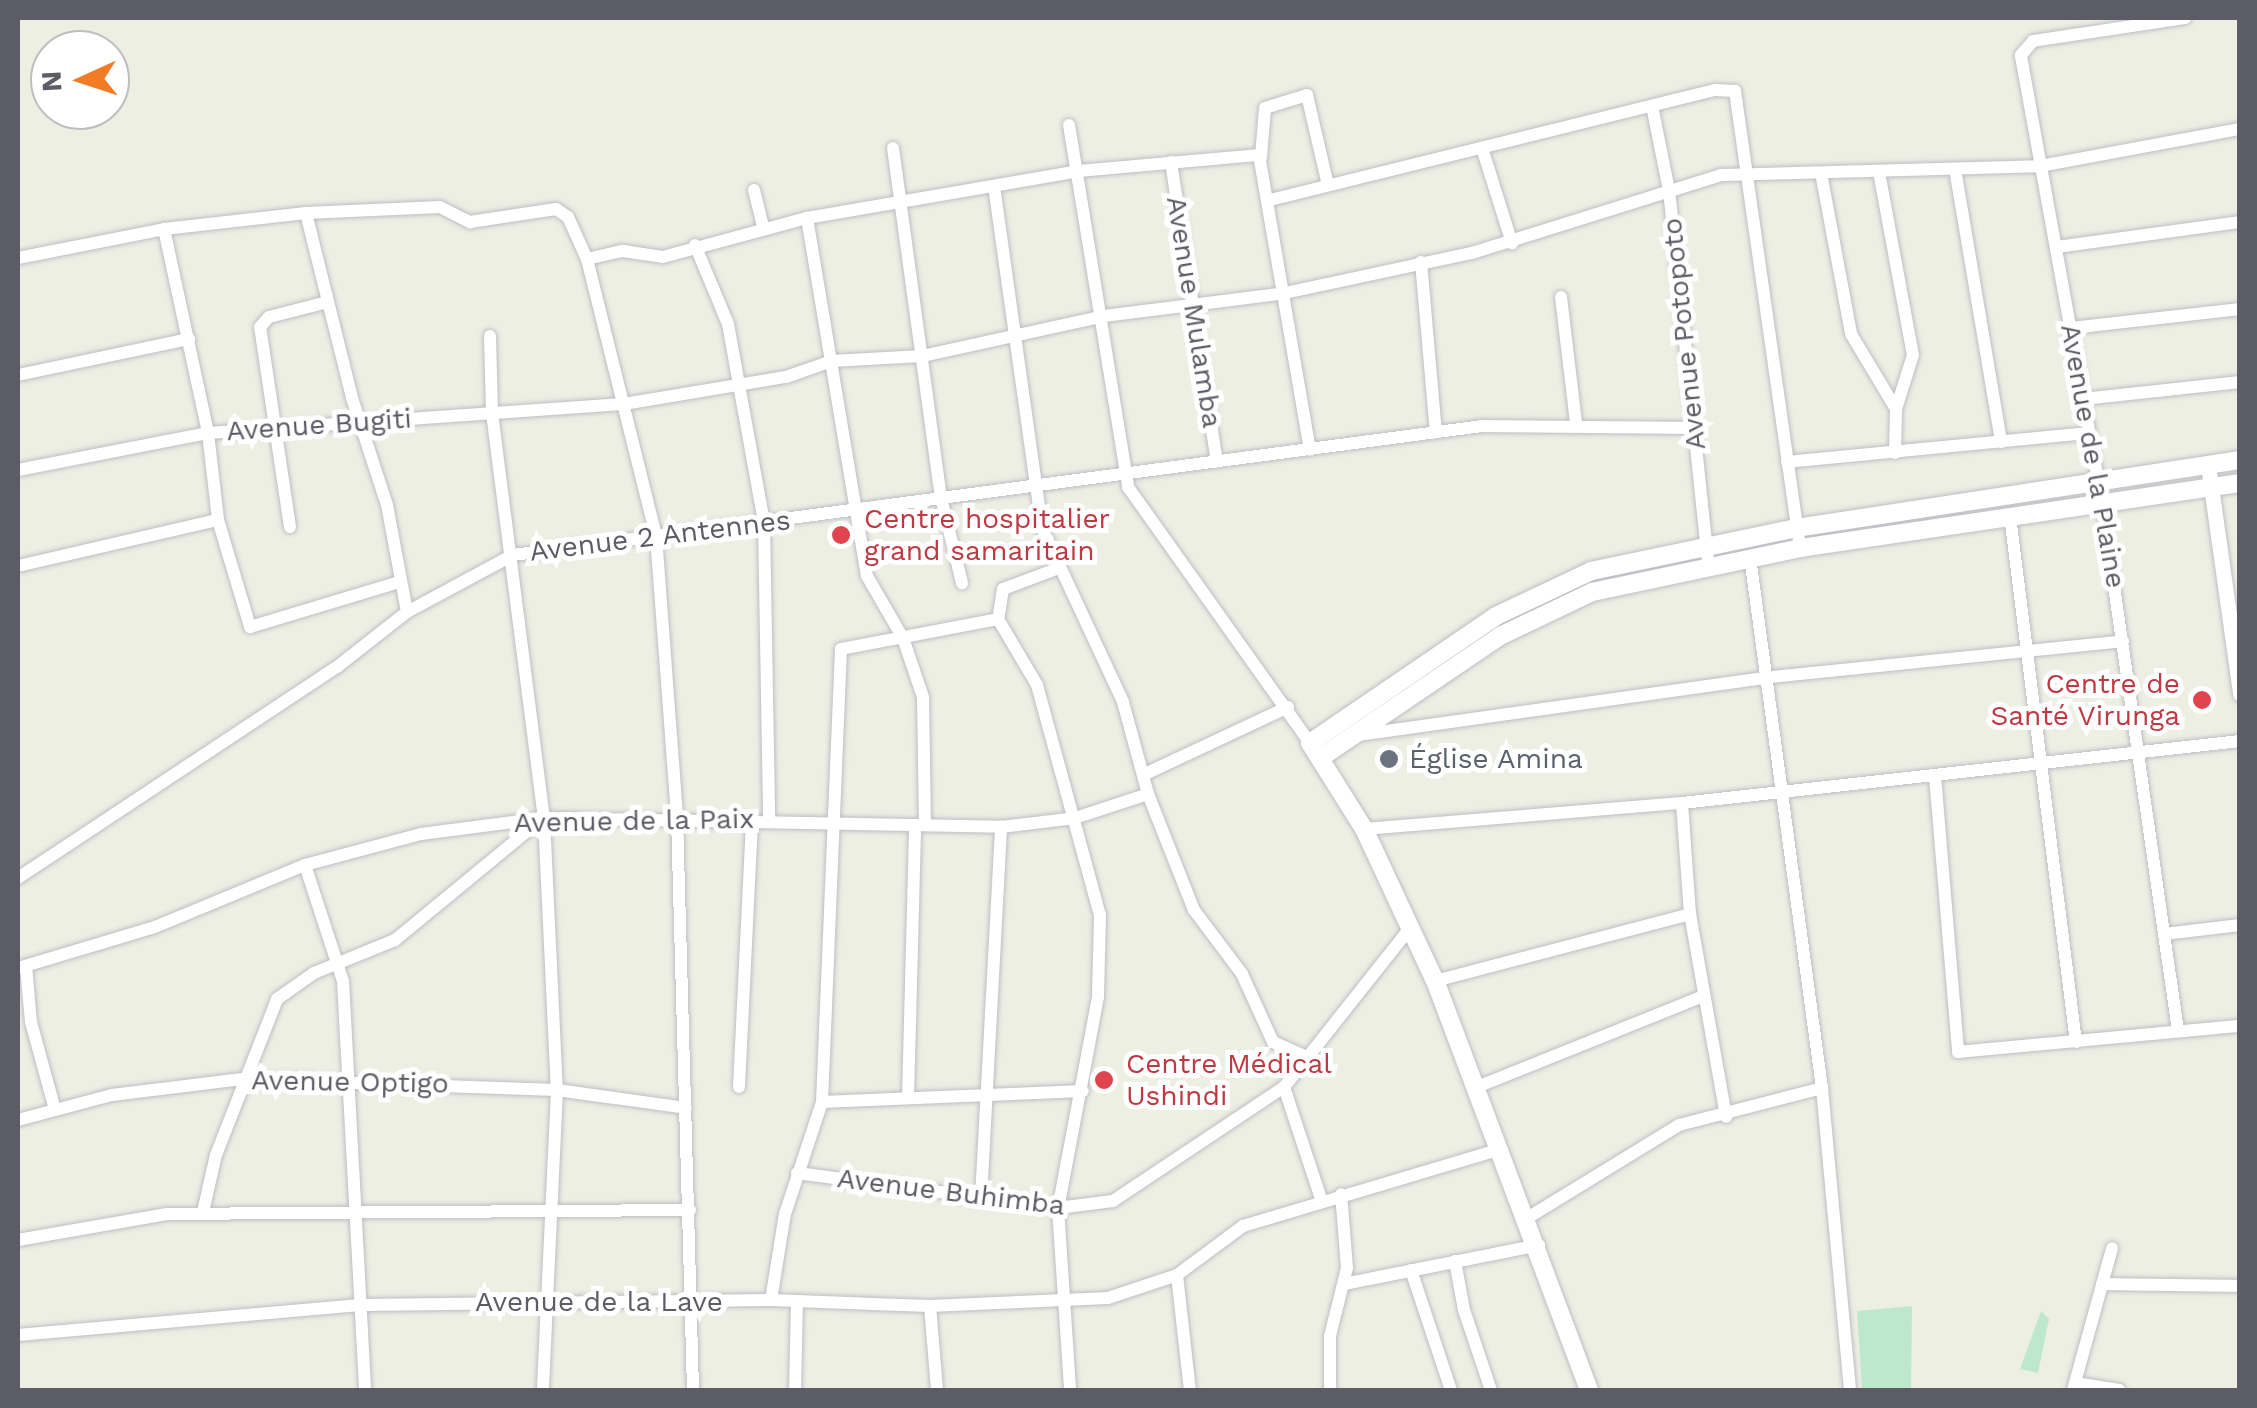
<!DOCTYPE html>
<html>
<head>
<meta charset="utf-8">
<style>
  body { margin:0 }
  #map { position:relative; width:2257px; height:1408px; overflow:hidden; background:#edefe3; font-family:"Work Sans",sans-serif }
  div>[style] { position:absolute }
  .green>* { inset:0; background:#bee8cc }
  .roads { filter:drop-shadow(0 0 2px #bdbec5) drop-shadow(0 0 2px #bdbec5) }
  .minor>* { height:12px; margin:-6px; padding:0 6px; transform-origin:6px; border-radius:6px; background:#fff }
  .tertiary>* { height:15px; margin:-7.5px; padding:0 7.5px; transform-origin:7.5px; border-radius:7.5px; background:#fff }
  .secondary>* { height:18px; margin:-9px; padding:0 9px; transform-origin:9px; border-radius:9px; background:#fff }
  .dots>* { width:28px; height:28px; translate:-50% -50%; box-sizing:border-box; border:5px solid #fff; border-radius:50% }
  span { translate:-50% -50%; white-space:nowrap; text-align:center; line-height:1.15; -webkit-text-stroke:10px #fff; paint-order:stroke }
  .street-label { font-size:28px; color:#5b5c65 }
  .health-label { font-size:28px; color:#be3a42 }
  .left { translate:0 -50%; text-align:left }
  .right { translate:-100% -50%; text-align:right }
  .worship-label { font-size:28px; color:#5b616d }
  .frame { position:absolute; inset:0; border:20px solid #5b5c65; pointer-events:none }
  .north { position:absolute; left:30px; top:30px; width:100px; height:100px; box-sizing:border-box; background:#fff; border:2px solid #bdbec1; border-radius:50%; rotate:267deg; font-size:28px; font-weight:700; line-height:40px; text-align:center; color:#5b5c65 }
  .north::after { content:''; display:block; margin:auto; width:35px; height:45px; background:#f27b26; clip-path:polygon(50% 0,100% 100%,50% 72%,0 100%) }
</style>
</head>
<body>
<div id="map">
  <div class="green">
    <i style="clip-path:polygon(1912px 1306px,1911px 1390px,1862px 1390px,1857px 1311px)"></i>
    <i style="clip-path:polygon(2041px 1311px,2049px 1319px,2038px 1373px,2020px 1369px)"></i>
  </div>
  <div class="roads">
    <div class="minor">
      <i style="left:1652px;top:106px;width:86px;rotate:78.6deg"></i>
      <i style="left:1669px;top:190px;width:376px;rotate:84deg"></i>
      <i style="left:1069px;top:125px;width:367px;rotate:80.7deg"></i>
      <i style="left:1128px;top:487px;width:314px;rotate:54.6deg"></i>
      <i style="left:893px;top:148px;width:353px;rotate:82.2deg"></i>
      <i style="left:941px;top:498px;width:88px;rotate:76.1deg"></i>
      <i style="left:1482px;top:148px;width:100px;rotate:72.5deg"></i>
      <i style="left:1261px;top:157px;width:49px;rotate:-85.3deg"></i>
      <i style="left:1265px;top:108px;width:44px;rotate:-17.2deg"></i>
      <i style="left:1307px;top:95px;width:92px;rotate:76.9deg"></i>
      <i style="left:1171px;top:162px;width:303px;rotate:81.3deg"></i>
      <i style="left:1955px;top:169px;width:277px;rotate:80.4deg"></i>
      <i style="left:1879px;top:172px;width:186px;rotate:79.5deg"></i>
      <i style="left:1913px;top:355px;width:57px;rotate:107.5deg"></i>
      <i style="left:1896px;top:409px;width:44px;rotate:91.3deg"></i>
      <i style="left:1821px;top:173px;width:164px;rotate:79.4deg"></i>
      <i style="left:1851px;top:334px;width:87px;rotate:59deg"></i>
      <i style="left:994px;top:186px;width:345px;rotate:82deg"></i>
      <i style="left:1042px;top:528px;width:192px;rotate:65deg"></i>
      <i style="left:1123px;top:702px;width:95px;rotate:74.8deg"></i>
      <i style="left:1148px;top:794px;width:125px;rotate:68.4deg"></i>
      <i style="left:1194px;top:910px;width:80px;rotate:53.1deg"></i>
      <i style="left:1242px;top:974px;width:75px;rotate:65.5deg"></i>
      <i style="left:1273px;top:1042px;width:37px;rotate:24deg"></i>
      <i style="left:754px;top:190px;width:38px;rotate:76deg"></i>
      <i style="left:1270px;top:200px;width:458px;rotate:-13.9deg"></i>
      <i style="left:1715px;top:90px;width:20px;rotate:3deg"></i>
      <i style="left:1735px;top:91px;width:462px;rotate:81.9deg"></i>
      <i style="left:306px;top:213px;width:134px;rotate:-2.6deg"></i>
      <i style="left:440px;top:207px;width:34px;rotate:27deg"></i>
      <i style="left:470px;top:222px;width:87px;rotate:-8.6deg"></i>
      <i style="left:556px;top:209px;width:14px;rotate:34deg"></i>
      <i style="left:568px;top:217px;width:46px;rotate:65.7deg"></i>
      <i style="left:587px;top:259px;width:285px;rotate:76deg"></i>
      <i style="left:656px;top:536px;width:282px;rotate:85.7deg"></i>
      <i style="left:677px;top:817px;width:573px;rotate:88.4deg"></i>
      <i style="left:807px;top:218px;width:363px;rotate:80.5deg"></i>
      <i style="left:867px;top:576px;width:72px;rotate:59.9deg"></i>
      <i style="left:903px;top:638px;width:62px;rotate:71.3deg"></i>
      <i style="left:923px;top:697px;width:128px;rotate:89.1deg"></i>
      <i style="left:164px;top:229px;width:143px;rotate:-6.4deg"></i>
      <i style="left:306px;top:213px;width:191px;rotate:76deg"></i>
      <i style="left:352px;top:398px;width:113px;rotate:71.9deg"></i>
      <i style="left:387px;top:505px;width:109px;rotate:79.4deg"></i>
      <i style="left:695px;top:245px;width:86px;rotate:67.3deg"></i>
      <i style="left:728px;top:324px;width:202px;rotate:79.7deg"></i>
      <i style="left:764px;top:523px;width:296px;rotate:89deg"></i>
      <i style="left:2057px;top:247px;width:185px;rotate:-7.8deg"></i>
      <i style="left:18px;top:258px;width:149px;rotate:-11.2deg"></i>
      <i style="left:164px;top:229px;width:209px;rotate:77.8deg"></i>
      <i style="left:208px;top:433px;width:88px;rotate:83.4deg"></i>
      <i style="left:218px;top:520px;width:112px;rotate:73.3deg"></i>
      <i style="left:250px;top:627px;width:156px;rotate:-16.8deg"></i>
      <i style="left:587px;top:259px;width:37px;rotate:-13deg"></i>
      <i style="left:623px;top:251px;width:40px;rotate:8.5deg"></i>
      <i style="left:663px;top:257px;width:149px;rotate:-15.2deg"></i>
      <i style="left:807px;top:218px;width:276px;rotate:-9.8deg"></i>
      <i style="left:1079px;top:171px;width:181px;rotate:-5.1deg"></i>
      <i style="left:1259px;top:155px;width:299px;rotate:80.2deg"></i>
      <i style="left:1421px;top:262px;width:171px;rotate:85deg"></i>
      <i style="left:1561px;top:297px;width:127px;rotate:83.2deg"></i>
      <i style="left:2071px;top:328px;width:170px;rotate:-6.4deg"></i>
      <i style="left:490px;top:336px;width:77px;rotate:88.5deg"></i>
      <i style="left:492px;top:413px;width:408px;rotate:82.7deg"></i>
      <i style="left:544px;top:818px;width:272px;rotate:87.3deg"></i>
      <i style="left:557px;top:1090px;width:300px;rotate:92.7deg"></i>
      <i style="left:18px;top:375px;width:175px;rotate:-11.9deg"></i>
      <i style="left:2083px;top:399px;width:158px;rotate:-6.2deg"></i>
      <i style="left:1787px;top:462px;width:303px;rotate:-5.5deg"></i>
      <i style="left:18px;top:470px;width:194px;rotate:-11deg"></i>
      <i style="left:208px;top:433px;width:417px;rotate:-4deg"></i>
      <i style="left:624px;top:404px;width:164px;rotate:-9.5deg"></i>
      <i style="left:786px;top:377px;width:49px;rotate:-19.2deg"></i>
      <i style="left:832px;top:361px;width:90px;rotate:-3.2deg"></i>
      <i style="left:922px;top:356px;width:186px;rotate:-12.4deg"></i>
      <i style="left:1104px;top:316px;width:182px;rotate:-7.2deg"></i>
      <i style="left:1285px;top:293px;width:191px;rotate:-12.1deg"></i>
      <i style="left:1472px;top:253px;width:261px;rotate:-17.4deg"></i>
      <i style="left:1721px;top:175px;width:319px;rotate:-1.6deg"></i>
      <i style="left:2040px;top:166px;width:203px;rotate:-10.5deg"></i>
      <i style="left:2010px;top:516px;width:530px;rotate:82.85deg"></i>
      <i style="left:290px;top:527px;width:202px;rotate:-98.5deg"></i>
      <i style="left:260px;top:327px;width:13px;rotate:-48deg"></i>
      <i style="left:269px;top:317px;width:61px;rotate:-14.3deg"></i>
      <i style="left:1750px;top:557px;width:536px;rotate:82.28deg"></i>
      <i style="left:1822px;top:1088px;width:303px;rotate:84.7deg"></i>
      <i style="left:18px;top:566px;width:205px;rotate:-13deg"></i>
      <i style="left:1059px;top:568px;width:60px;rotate:159.4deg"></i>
      <i style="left:1003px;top:589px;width:30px;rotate:99deg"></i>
      <i style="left:998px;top:619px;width:77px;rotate:59.4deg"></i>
      <i style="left:1037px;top:685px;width:238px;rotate:74.7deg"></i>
      <i style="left:1100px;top:915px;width:82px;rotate:91.4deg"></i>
      <i style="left:1098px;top:997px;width:215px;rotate:100.7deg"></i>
      <i style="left:1058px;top:1208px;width:182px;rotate:86.2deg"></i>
      <i style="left:1358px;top:735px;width:417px;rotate:-8deg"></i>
      <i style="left:1771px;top:677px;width:354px;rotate:-5.8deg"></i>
      <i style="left:1145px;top:774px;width:158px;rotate:-25.1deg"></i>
      <i style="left:1935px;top:776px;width:277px;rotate:85.2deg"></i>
      <i style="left:1958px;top:1052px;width:283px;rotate:-5.3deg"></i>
      <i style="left:1682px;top:803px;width:111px;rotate:85.9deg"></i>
      <i style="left:1690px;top:914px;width:206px;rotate:79.9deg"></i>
      <i style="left:1364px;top:829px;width:319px;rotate:-4.7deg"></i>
      <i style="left:1682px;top:803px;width:561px;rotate:-6.34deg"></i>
      <i style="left:305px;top:865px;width:122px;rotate:71.9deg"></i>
      <i style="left:343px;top:981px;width:410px;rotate:86.9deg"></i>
      <i style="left:18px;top:878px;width:382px;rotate:-33.5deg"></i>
      <i style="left:337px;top:667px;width:89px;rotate:-38.2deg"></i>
      <i style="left:407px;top:612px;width:120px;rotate:-28.3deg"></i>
      <i style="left:513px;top:555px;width:978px;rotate:-7.58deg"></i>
      <i style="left:1482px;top:426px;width:212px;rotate:0.5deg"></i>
      <i style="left:2164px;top:934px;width:77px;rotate:-6.8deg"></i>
      <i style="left:26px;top:966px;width:56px;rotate:84.9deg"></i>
      <i style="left:31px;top:1022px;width:91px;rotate:74.7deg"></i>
      <i style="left:18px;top:968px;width:143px;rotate:-16.7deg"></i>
      <i style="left:155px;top:927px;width:162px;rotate:-22.5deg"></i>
      <i style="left:305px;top:865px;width:120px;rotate:-15deg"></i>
      <i style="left:421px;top:834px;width:124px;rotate:-7.4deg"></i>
      <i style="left:544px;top:818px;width:457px;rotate:1.1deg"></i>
      <i style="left:1001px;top:827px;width:75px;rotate:-6.9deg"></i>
      <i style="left:1075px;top:818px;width:77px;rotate:-18.2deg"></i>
      <i style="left:1435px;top:981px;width:264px;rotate:-14.7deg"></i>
      <i style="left:2178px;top:1031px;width:534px;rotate:-98.18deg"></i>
      <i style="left:2102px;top:502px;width:454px;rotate:-100.3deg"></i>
      <i style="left:2021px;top:55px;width:18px;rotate:-49deg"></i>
      <i style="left:2033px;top:41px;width:154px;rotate:-8.6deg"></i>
      <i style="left:739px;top:1087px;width:268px;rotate:-87.2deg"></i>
      <i style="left:1284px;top:1087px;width:118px;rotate:71.7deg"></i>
      <i style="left:1477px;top:1087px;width:244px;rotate:-21.9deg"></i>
      <i style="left:908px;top:1098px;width:273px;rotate:-88.5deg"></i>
      <i style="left:822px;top:1102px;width:261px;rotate:-2.4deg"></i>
      <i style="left:18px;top:1120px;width:97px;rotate:-14.9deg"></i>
      <i style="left:112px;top:1095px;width:131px;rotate:-7deg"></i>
      <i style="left:242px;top:1079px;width:315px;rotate:2deg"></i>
      <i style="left:557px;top:1090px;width:130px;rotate:7.9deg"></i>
      <i style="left:797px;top:1173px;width:263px;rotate:7.6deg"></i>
      <i style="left:1058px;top:1208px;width:55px;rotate:-7.3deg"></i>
      <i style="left:1113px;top:1201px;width:206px;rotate:-33.7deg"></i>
      <i style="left:1284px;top:1087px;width:204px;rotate:-51.6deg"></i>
      <i style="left:981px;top:1198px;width:372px;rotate:-86.9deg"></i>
      <i style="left:203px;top:1212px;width:58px;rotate:-77.2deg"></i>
      <i style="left:216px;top:1155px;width:168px;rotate:-68.6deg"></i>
      <i style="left:277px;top:999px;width:45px;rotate:-35.1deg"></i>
      <i style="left:314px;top:973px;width:87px;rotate:-22.2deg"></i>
      <i style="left:395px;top:940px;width:185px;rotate:-39.5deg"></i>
      <i style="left:1529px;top:1217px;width:176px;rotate:-31.5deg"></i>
      <i style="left:1679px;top:1125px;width:148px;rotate:-14.5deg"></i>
      <i style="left:18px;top:1240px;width:151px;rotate:-9.9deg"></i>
      <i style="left:167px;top:1214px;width:523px;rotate:-0.44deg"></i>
      <i style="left:1455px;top:1261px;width:50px;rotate:79.6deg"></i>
      <i style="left:1464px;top:1310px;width:84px;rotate:71.4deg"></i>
      <i style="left:1411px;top:1270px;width:126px;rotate:71.6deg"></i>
      <i style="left:1177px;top:1275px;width:116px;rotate:83.6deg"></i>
      <i style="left:1344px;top:1284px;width:199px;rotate:-11.3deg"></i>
      <i style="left:2102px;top:1284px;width:138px;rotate:0.8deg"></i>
      <i style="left:771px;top:1300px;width:87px;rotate:-80.8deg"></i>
      <i style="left:785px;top:1214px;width:118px;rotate:-71.7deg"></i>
      <i style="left:822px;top:1102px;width:453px;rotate:-87.6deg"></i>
      <i style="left:841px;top:649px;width:160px;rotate:-10.8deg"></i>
      <i style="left:930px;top:1306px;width:84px;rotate:85.2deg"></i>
      <i style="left:18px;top:1335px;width:346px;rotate:-5deg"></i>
      <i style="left:363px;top:1305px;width:408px;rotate:-0.7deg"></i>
      <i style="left:771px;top:1300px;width:159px;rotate:2.2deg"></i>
      <i style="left:930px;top:1306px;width:178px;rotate:-2.6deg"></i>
      <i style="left:1108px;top:1298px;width:73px;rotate:-18.4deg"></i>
      <i style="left:1177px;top:1275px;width:82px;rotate:-36.6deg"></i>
      <i style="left:1243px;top:1226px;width:270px;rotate:-16.6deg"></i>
      <i style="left:2075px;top:1383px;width:45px;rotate:9deg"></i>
      <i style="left:795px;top:1390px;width:88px;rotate:-88.7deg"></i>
      <i style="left:1330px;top:1390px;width:54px;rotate:-90deg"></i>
      <i style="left:1330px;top:1336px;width:70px;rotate:-76deg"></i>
      <i style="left:1347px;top:1268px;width:74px;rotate:-94.6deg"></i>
      <i style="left:2073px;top:1390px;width:147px;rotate:-74.6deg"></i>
    </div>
    <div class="tertiary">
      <i style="left:2208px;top:465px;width:231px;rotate:82deg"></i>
    </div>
    <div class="secondary">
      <i style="left:1320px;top:758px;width:220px;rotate:-34.1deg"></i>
      <i style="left:1502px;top:635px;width:100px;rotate:-25.5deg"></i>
      <i style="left:1592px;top:592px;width:213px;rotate:-11.9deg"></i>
      <i style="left:1800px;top:548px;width:445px;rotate:-8.4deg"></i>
      <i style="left:1589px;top:1390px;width:437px;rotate:-110.6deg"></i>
      <i style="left:1435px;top:981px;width:168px;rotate:-115deg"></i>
      <i style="left:1364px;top:829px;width:102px;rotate:-122.1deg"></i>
      <i style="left:1310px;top:743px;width:225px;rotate:-34.3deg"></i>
      <i style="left:1496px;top:616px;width:105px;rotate:-25.3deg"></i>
      <i style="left:1591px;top:571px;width:209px;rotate:-11.8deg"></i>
      <i style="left:1796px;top:528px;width:449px;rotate:-8.7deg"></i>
    </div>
  </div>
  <div class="dots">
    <i style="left:841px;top:535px;background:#e0444e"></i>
    <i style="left:2202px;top:700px;background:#e0444e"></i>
    <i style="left:1389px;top:759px;background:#6b7280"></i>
    <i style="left:1104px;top:1080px;background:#e0444e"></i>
  </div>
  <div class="street-label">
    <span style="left:1194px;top:312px;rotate:81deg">Avenue Mulamba</span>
    <span style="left:1684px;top:334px;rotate:-96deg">Avenue Potopoto</span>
    <span style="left:319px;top:425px;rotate:-4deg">Avenue Bugiti</span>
    <span style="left:2093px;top:456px;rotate:80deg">Avenue de la Plaine</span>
    <span style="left:660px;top:536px;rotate:-7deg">Avenue 2 Antennes</span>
    <span style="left:634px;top:821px;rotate:-1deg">Avenue de la Paix</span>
    <span style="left:350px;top:1082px;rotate:1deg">Avenue Optigo</span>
    <span style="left:951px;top:1192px;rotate:7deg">Avenue Buhimba</span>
    <span style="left:599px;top:1302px">Avenue de la Lave</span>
  </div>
  <div class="health-label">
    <span class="left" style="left:864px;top:535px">Centre hospitalier<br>grand samaritain</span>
    <span class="right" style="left:2180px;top:700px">Centre de<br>Santé Virunga</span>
    <span class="left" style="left:1126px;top:1080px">Centre Médical<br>Ushindi</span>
  </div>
  <div class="worship-label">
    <span class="left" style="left:1409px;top:759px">Église Amina</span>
  </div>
  <div class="frame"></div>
  <div class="north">N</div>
</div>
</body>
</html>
